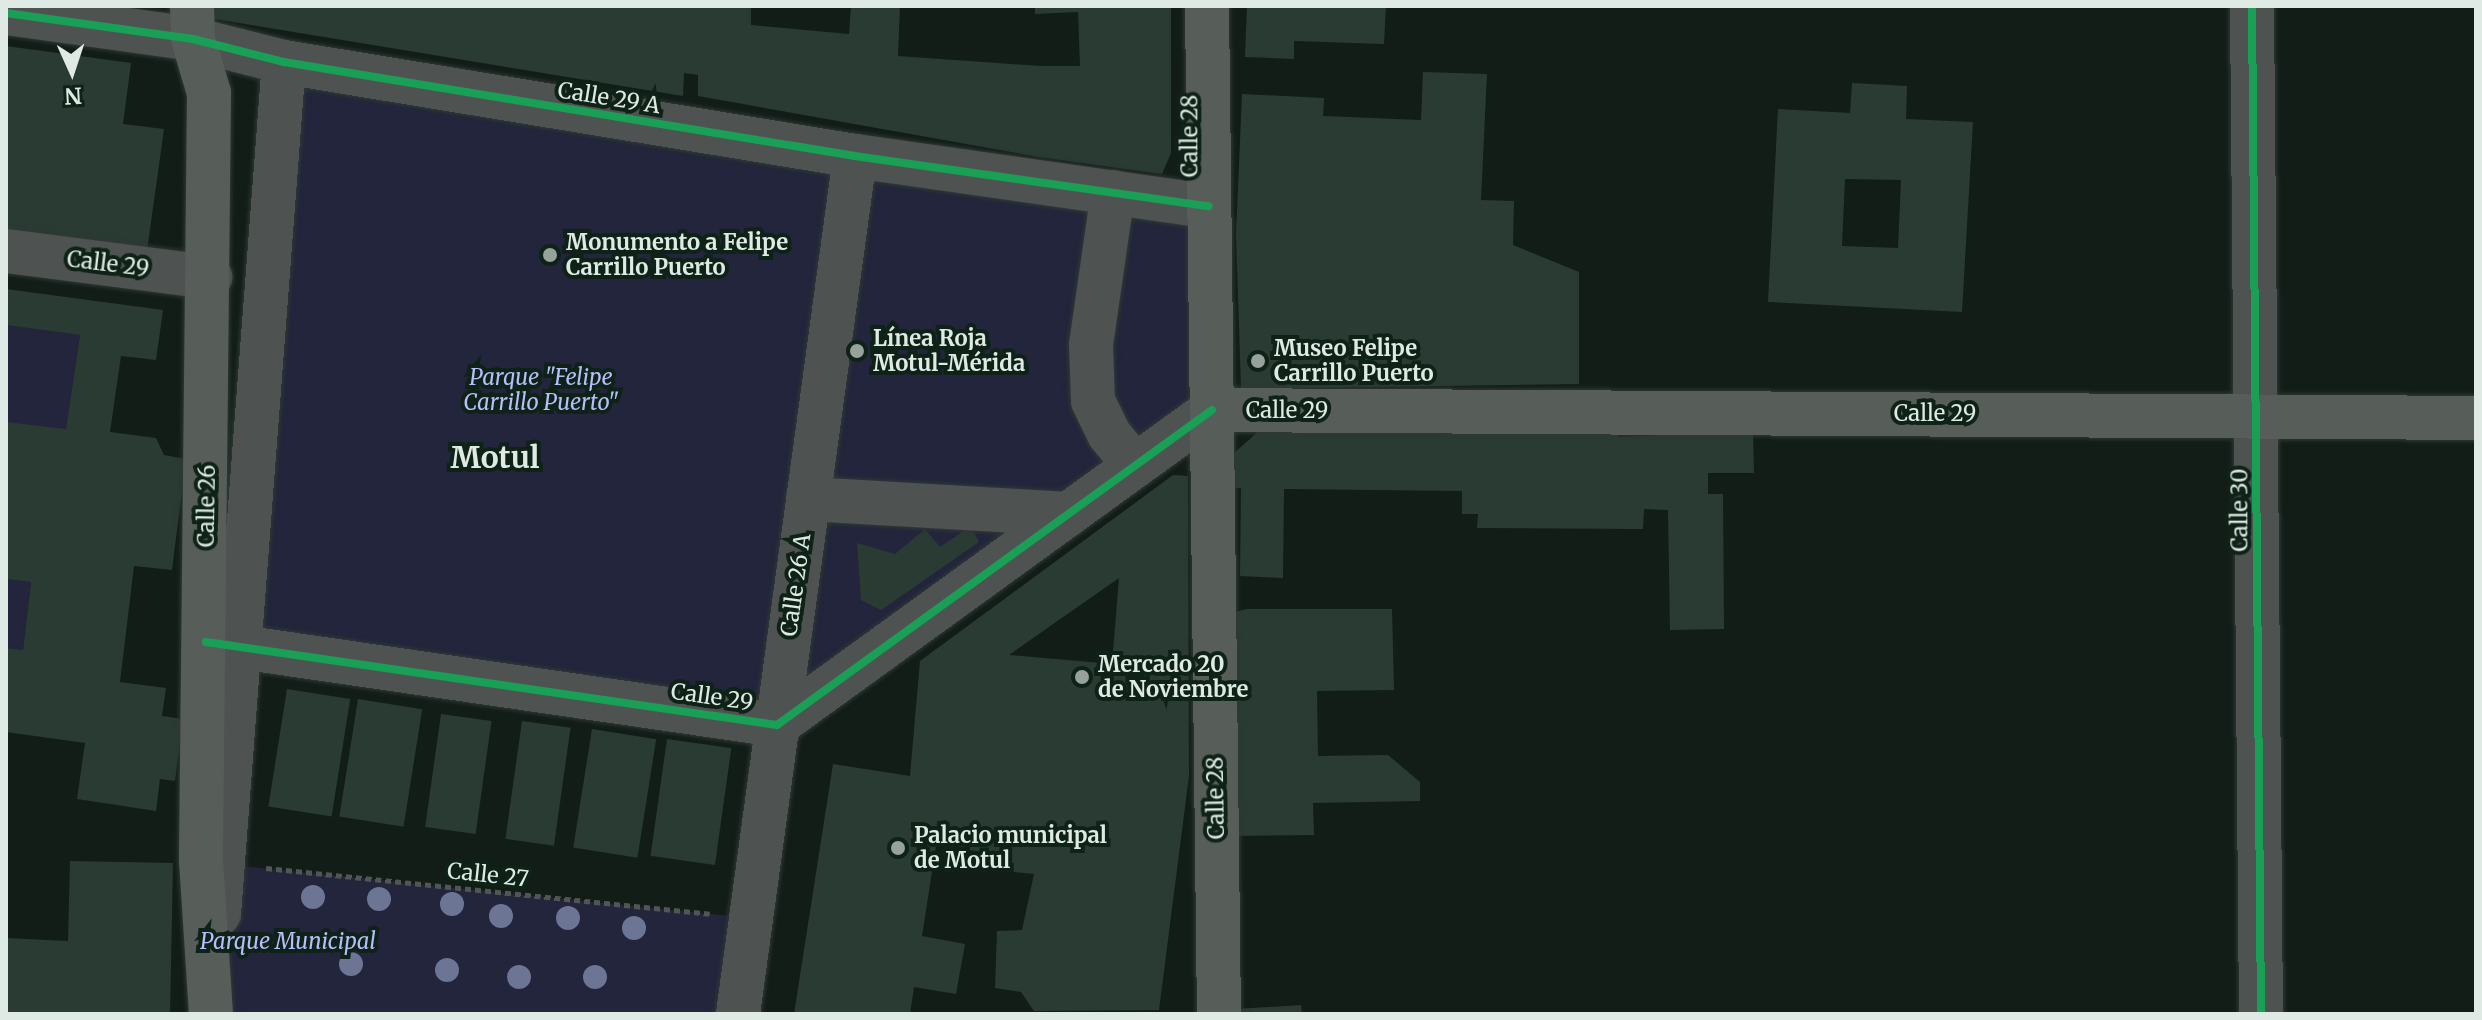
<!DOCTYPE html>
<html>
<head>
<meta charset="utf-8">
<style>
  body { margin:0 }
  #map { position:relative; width:2482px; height:1020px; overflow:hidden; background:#121d18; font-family:Merriweather,serif }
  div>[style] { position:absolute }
  .green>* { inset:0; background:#22253c }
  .building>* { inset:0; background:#2a3b34; transform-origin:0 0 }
  .path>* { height:5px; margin-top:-2.5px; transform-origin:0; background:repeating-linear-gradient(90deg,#515654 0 6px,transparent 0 10px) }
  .roads { filter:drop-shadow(0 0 2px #2f3934) drop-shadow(0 0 2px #2f3934) }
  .minor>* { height:44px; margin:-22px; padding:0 22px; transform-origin:22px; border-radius:22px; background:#4e5250 }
  .major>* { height:44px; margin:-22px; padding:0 22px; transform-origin:22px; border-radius:22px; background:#575d59 }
  .cycleway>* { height:8px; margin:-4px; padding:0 4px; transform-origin:4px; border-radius:4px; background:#1a9f57 }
  .trees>* { width:24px; height:24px; margin:-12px; border-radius:50%; background:#6d7595 }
  .dots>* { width:22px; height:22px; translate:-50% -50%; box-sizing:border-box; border:4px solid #0e2217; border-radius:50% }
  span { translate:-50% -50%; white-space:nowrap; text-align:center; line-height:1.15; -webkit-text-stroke:8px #0e2217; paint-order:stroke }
  .street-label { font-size:22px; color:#deeae3 }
  .poi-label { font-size:22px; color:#deeae3; font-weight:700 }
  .left { translate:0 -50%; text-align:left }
  .park-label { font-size:22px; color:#b8bdfb; font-style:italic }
  .district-label { font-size:30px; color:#deeae3; font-weight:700 }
  .frame { position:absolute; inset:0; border:8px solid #deeae3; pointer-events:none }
  .north { position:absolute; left:32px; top:32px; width:80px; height:80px; -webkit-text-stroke:6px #0e2217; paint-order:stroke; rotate:177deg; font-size:22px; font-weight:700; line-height:32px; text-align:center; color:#deeae3 }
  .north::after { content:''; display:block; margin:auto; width:28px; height:36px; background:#deeae3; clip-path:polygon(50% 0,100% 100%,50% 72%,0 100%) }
</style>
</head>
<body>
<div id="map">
  <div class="green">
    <i style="clip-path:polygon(284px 62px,1208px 206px,1212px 410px,777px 725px,239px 648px)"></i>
    <i style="clip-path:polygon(6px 325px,80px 335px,66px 431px,6px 423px)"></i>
    <i style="clip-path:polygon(6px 579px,31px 582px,23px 650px,6px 648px)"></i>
    <i style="clip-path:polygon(222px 864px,751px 918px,738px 1014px,211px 1014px)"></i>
  </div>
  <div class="building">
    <i style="clip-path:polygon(202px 6px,751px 6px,751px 25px,849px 34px,851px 6px,900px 6px,898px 56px,1041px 66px,1080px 66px,1078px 12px,1035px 14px,1035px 6px,1171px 6px,1171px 153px,1162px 174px,1039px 157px,698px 96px,698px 75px,684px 73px,683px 96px,202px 17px)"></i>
    <i style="clip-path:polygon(1247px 6px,1386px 6px,1384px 44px,1294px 41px,1294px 59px,1245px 57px)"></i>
    <i style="clip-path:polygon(6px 46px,131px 63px,123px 124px,164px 129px,147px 251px,6px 232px)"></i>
    <i style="clip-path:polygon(1423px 72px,1487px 74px,1481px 200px,1514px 201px,1513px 245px,1579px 272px,1579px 384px,1241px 389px,1236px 234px,1242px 94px,1324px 98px,1323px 116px,1421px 120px)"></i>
    <i style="clip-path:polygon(evenodd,1852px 83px,1907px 86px,1906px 119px,1973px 122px,1962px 312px,1768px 302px,1778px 109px,1850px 113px,1852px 83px,1845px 179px,1901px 180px,1898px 248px,1842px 246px,1845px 179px)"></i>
    <i style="clip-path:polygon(6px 289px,163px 310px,156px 360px,121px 356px,110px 432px,156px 438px,164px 455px,186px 459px,172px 570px,134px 566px,120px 682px,166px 688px,162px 716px,183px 719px,175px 781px,160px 779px,156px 811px,77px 799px,85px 743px,6px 732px,6px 648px,23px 650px,31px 582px,6px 579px,6px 422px,66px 429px,80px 335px,6px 325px)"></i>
    <i style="clip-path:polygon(1261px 429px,1618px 430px,1618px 437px,1753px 431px,1754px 473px,1708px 473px,1708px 494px,1723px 494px,1724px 629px,1670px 630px,1668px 510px,1644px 509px,1643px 529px,1477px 528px,1478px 514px,1462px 514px,1462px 491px,1284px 489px,1283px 578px,1240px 576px,1241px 488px,1232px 488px,1233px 454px)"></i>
    <i style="clip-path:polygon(evenodd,1173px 475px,1188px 476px,1189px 776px,1159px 1010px,1034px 1011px,1021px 992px,995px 988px,997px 931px,1022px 930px,1034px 874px,1002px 871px,1006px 855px,936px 846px,922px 936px,965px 944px,956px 994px,914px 987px,910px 1014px,794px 1014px,833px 764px,910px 776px,920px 661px,1173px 475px,1119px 578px,1112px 664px,1009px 655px,1119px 578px)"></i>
    <i style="clip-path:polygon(971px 526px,979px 542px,881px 610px,861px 600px,857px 543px,895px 554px,925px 529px,940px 547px)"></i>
    <i style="clip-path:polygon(1247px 609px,1392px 609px,1394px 690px,1317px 691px,1318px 756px,1388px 755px,1420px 782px,1420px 801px,1313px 803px,1314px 835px,1235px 836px,1231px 613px)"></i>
    <i style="left:287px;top:689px;width:64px;height:119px;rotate:9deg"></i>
    <i style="left:358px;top:699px;width:65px;height:119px;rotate:9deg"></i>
    <i style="left:441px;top:714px;width:51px;height:114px;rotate:8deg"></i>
    <i style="left:522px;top:721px;width:49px;height:119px;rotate:8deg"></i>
    <i style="left:592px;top:729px;width:65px;height:120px;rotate:9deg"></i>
    <i style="left:667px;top:739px;width:65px;height:118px;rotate:8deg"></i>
    <i style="clip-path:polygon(70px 861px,173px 863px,170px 1014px,6px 1014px,6px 938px,68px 941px)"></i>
    <i style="clip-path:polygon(1301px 1005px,1302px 1014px,1235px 1014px,1235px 1009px)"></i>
  </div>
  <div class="path">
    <i style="left:266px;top:868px;width:446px;rotate:5.9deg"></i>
  </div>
  <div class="roads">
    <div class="minor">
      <i style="left:2252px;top:6px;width:1008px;rotate:89.49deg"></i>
      <i style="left:6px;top:13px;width:189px;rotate:7.9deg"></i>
      <i style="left:193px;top:39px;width:94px;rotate:14.2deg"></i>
      <i style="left:284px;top:62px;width:579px;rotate:9.35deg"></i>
      <i style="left:855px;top:156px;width:357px;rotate:8.1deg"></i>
      <i style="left:1113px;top:192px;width:154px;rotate:98.2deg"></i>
      <i style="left:1091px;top:344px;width:57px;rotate:88deg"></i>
      <i style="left:1093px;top:401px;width:37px;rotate:64deg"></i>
      <i style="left:1109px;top:434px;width:41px;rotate:50.9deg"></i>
      <i style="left:6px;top:251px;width:206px;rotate:7.3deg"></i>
      <i style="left:808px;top:499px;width:261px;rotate:3.3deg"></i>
      <i style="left:206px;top:642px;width:577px;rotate:8.27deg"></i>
      <i style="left:777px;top:725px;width:537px;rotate:-35.91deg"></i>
      <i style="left:219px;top:914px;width:854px;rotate:-85.64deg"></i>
      <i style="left:738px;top:1014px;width:866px;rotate:-82.23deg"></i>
    </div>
    <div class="major">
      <i style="left:192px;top:6px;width:33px;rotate:88deg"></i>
      <i style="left:193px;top:39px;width:56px;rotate:73.5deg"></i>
      <i style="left:209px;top:93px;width:767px;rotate:90.6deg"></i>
      <i style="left:201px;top:860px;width:154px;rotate:86.3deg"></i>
      <i style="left:1207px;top:6px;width:1008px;rotate:89.32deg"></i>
      <i style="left:1212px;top:410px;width:1264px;rotate:0.36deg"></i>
    </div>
  </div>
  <div class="cycleway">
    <i style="left:2252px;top:6px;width:1008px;rotate:89.49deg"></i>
    <i style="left:6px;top:13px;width:189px;rotate:7.9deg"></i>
    <i style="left:193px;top:39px;width:94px;rotate:14.2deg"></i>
    <i style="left:284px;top:62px;width:579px;rotate:9.35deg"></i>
    <i style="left:855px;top:156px;width:357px;rotate:8.1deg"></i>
    <i style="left:206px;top:642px;width:577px;rotate:8.27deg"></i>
    <i style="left:777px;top:725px;width:537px;rotate:-35.91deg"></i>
  </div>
  <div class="trees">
    <i style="left:313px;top:897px"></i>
    <i style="left:379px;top:899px"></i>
    <i style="left:452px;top:904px"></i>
    <i style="left:501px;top:916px"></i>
    <i style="left:568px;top:918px"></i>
    <i style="left:634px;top:928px"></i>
    <i style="left:351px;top:964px"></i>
    <i style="left:447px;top:970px"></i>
    <i style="left:519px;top:977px"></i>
    <i style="left:595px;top:977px"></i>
  </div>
  <div class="dots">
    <i style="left:550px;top:255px;background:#97a29c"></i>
    <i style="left:857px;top:351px;background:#97a29c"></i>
    <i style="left:1258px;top:361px;background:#97a29c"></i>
    <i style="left:1082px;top:677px;background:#97a29c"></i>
    <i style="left:898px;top:848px;background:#97a29c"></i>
  </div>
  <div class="street-label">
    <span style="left:609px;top:98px;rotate:9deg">Calle 29 A</span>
    <span style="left:1190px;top:136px;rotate:-90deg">Calle 28</span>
    <span style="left:108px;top:264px;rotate:7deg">Calle 29</span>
    <span style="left:1287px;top:411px">Calle 29</span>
    <span style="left:1935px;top:414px">Calle 29</span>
    <span style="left:207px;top:506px;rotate:-89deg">Calle 26</span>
    <span style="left:2240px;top:510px;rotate:-90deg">Calle 30</span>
    <span style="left:796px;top:585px;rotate:-82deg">Calle 26 A</span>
    <span style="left:712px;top:697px;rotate:8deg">Calle 29</span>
    <span style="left:1216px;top:798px;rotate:-91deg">Calle 28</span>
    <span style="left:488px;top:875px;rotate:6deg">Calle 27</span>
  </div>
  <div class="poi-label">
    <span class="left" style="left:566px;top:255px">Monumento a Felipe<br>Carrillo Puerto</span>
    <span class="left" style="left:873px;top:351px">Línea Roja<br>Motul-Mérida</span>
    <span class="left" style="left:1274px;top:361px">Museo Felipe<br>Carrillo Puerto</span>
    <span class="left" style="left:1098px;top:677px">Mercado 20<br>de Noviembre</span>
    <span class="left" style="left:914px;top:848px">Palacio municipal<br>de Motul</span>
  </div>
  <div class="park-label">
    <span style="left:541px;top:390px">Parque "Felipe<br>Carrillo Puerto"</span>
    <span style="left:288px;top:942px">Parque Municipal</span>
  </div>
  <div class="district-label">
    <span style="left:495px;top:457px">Motul</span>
  </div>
  <div class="frame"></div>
  <div class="north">N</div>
</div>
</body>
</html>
